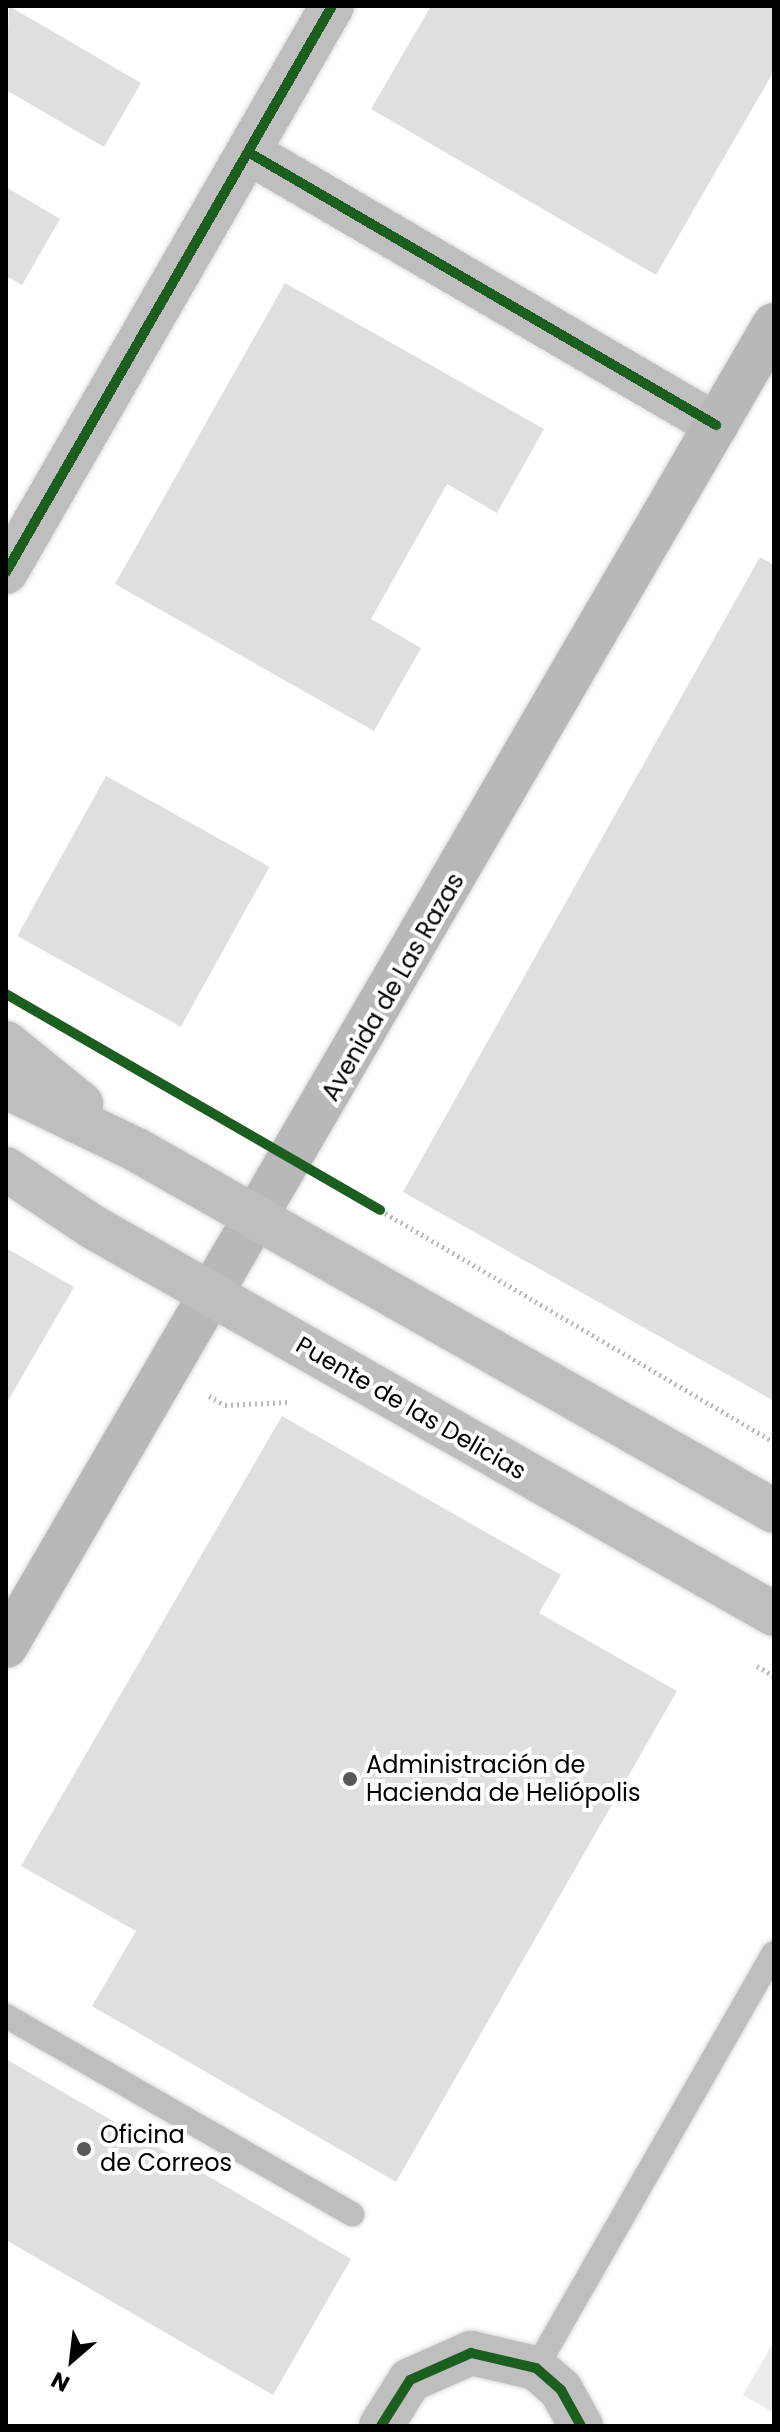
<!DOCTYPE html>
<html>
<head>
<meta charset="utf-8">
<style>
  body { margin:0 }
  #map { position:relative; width:780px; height:2432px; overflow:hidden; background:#fff; font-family:Poppins,sans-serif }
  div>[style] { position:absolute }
  .green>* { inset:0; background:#ececec }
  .building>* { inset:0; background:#dfdfdf; transform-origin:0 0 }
  .path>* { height:5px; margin-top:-2.5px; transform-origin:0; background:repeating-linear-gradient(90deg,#b9b9b9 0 2px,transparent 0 6px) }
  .roads { filter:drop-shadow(0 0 2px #dbdbdb) drop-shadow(0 0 2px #dbdbdb) }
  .service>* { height:24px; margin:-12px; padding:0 12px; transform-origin:12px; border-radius:12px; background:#bebebe }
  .minor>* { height:44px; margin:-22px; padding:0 22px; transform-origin:22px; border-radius:22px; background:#bebebe }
  .secondary>* { height:44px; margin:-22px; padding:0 22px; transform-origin:22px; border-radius:22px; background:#b8b8b8 }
  .primary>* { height:44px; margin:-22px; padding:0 22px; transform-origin:22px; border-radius:22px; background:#bebebe }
  .cycleway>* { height:10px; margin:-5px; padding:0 5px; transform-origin:5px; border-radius:5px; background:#1b5e20 }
  .dots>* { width:22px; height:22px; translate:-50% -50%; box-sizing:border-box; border:4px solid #fff; border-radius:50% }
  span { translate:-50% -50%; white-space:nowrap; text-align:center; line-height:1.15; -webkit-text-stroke:8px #fff; paint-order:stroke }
  .street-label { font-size:24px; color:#000 }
  .poi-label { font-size:24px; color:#000 }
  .left { translate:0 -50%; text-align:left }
  .frame { position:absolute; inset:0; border:8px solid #000; pointer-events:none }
  .north { position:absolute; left:32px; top:2320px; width:80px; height:80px; -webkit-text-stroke:6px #fff; paint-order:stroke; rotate:208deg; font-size:22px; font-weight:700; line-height:32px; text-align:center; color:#000 }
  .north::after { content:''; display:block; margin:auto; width:28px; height:36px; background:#000; clip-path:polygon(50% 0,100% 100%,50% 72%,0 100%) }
</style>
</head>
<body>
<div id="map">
  <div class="green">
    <i style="clip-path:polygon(774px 2341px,774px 2413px,743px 2395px)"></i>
  </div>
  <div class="building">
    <i style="clip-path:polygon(9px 6px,141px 83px,104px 147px,6px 90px)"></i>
    <i style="clip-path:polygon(431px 6px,774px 6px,774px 71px,656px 275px,371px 109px)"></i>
    <i style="clip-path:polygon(6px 187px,60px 219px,22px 285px,6px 276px)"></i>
    <i style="clip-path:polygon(285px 283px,544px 429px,497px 513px,447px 484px,371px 619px,421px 648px,374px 731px,115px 584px)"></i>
    <i style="clip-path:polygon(760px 557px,774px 565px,774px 1401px,403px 1192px)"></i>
    <i style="left:106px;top:776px;width:187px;height:183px;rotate:29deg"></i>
    <i style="clip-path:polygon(6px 1248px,74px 1287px,6px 1404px)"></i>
    <i style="clip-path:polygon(282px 1416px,561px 1575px,539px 1613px,677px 1691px,396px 2182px,92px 2006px,136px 1931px,21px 1866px)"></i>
    <i style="clip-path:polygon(6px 2059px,351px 2259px,273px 2395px,6px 2240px)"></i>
  </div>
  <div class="path">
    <i style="left:380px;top:1210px;width:457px;rotate:30.5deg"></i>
    <i style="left:209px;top:1396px;width:18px;rotate:29deg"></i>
    <i style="left:225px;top:1405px;width:63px;rotate:-2.7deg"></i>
    <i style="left:757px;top:1666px;width:20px;rotate:30deg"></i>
  </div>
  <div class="roads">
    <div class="service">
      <i style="left:6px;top:2016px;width:399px;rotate:29.8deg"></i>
      <i style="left:536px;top:2368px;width:478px;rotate:-60.2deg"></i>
    </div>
    <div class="minor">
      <i style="left:248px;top:152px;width:542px;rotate:30.26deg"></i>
      <i style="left:6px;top:572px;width:653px;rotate:-60.06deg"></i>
      <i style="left:381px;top:2426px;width:54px;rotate:-57.8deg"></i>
      <i style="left:410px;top:2380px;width:67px;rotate:-23.9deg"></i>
      <i style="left:471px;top:2353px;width:67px;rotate:13deg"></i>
      <i style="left:536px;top:2368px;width:33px;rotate:41deg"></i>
      <i style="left:561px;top:2390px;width:41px;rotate:60.9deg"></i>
    </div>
    <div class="secondary">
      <i style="left:6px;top:1646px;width:1528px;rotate:-59.83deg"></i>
    </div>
    <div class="primary">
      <i style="left:6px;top:1043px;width:97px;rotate:39.1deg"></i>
      <i style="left:6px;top:1087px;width:143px;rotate:25.7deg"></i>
      <i style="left:135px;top:1149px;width:734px;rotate:29.53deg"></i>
      <i style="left:6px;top:1169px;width:105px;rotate:33.7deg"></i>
      <i style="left:93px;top:1227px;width:783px;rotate:29.61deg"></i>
    </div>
  </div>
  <div class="cycleway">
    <i style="left:248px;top:152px;width:542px;rotate:30.26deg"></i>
    <i style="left:6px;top:572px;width:653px;rotate:-60.06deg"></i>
    <i style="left:6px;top:994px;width:432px;rotate:30deg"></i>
    <i style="left:381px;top:2426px;width:54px;rotate:-57.8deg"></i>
    <i style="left:410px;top:2380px;width:67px;rotate:-23.9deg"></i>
    <i style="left:471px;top:2353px;width:67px;rotate:13deg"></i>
    <i style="left:536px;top:2368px;width:33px;rotate:41deg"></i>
    <i style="left:561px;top:2390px;width:41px;rotate:60.9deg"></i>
  </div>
  <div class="dots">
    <i style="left:350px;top:1779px;background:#595959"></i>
    <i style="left:84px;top:2149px;background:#595959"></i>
  </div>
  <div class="street-label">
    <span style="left:393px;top:987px;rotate:-60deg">Avenida de Las Razas</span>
    <span style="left:411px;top:1408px;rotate:30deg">Puente de las Delicias</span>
  </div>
  <div class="poi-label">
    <span class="left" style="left:366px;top:1779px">Administración de<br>Hacienda de Heliópolis</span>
    <span class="left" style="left:100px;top:2149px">Oficina<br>de Correos</span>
  </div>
  <div class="frame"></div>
  <div class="north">N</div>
</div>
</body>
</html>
